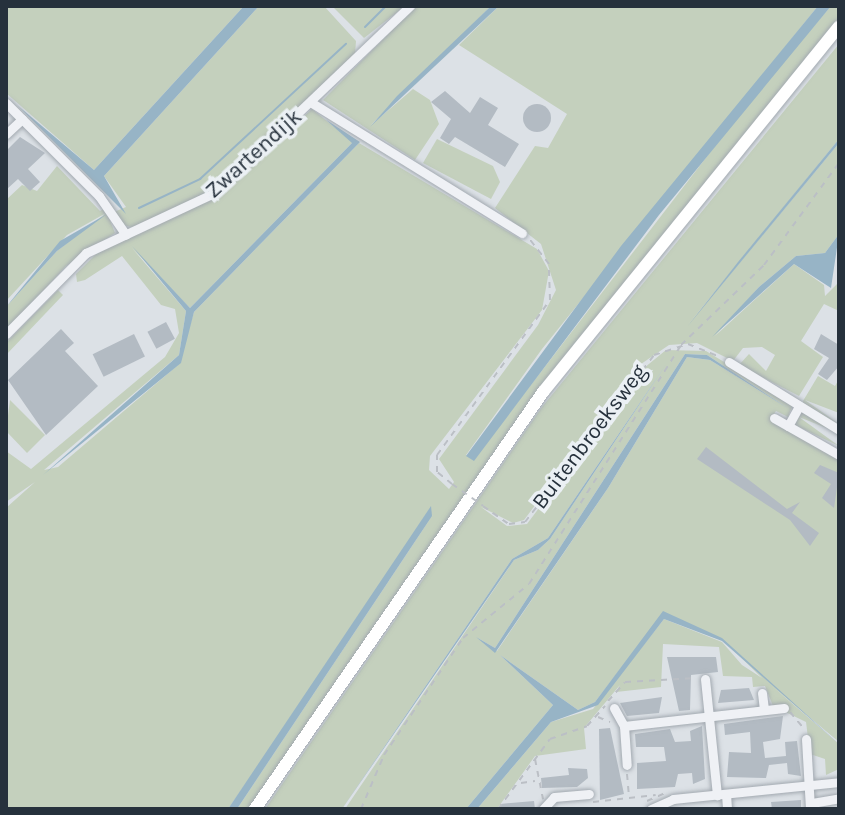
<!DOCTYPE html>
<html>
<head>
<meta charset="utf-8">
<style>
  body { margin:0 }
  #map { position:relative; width:845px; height:815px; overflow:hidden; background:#dce1e6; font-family:Karla,sans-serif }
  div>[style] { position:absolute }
  .green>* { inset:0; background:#c4d0bd }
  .water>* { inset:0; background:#97b4c6 }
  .stream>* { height:2px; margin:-1px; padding:0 1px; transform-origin:1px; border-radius:1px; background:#97b4c6 }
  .building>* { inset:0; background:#b3bbc3; transform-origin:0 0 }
  .round { border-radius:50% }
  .path>* { height:2px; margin-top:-1px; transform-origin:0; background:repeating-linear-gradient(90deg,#bbbfc5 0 6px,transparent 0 12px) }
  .roads { filter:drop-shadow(0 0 2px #a2a9b0) drop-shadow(0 0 2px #a2a9b0) }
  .minor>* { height:9px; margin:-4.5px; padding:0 4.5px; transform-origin:4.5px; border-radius:4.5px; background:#eff1f5 }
  .highway>* { height:12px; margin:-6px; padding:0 6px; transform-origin:6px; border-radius:6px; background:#fff }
  .path-bridge>* { height:2px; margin-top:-1px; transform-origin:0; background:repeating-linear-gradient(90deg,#bbbfc5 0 6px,transparent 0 12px) }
  span { translate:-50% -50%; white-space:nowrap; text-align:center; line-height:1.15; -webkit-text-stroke:7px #ebf0f4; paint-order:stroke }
  .street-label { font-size:22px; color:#26313c }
  .frame { position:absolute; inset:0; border:8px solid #26313c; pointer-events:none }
</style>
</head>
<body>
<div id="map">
  <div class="green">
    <i style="clip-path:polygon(6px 6px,244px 6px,94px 170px,6px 93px)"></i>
    <i style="clip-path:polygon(259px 6px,324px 6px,356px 41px,355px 54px,209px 194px,134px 228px,124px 225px,114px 212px,126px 207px,104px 176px)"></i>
    <i style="clip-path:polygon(332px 6px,405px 6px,364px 38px)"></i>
    <i style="clip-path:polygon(416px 6px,491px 6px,370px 126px,413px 89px,430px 100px,439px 124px,415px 160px,323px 100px)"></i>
    <i style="clip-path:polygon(499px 6px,818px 6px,542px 349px,466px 455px,473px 460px,752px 98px,831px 6px,839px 6px,839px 17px,532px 399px,250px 809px,237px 809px,434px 513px,228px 809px,6px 809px,6px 508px,35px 482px,6px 502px,6px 451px,31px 469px,165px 357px,179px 333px,175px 309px,161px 305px,122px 256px,85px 280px,77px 282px,76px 274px,100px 250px,214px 198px,312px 109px,353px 142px,190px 308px,132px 248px,186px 311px,179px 355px,44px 470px,58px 467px,178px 365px,194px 312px,359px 143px,537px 249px,549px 271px,542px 310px,430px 456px,429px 470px,449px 489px,454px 482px,439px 459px,538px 325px,556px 290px,541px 244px,495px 208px,535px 146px,548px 148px,567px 114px,459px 45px)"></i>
    <i style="clip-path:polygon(evenodd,839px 44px,839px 139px,687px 326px,839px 143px,839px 234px,825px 253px,796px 256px,759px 287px,715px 336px,794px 264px,824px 285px,825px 296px,839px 282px,839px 311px,824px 304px,801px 341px,823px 357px,799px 396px,739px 365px,749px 354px,766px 371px,775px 355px,762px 347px,743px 348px,733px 361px,697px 343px,669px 345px,641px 364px,524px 520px,513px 523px,481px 507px,507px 526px,527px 524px,644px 368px,666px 350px,706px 351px,793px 404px,788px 417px,776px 411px,770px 420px,839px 458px,839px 742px,772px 686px,839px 744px,839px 769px,826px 775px,825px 759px,810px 754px,806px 722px,773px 706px,765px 686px,753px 687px,752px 677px,723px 676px,719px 647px,663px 644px,661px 687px,616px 692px,620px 685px,584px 728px,586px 749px,535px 756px,497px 809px,477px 809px,551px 722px,593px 709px,664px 619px,722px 642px,742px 665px,762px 678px,722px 639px,663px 613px,595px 702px,578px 710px,500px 655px,553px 705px,466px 809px,345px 809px,514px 560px,538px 550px,550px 539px,667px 363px,548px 538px,512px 559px,342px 809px,265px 809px,542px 407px,839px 44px,685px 354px,707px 355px,789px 409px,710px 360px,687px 357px,608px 488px,497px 651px,476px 637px,495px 648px,685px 354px)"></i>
    <i style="clip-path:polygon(437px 139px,493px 166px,500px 182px,491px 199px,423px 163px)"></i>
    <i style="clip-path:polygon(57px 166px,100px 211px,105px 208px,115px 233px,66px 266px,6px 331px,6px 307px,57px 251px,106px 213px,67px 235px,6px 301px,6px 200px,22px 185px,37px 191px)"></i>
    <i style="clip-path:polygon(58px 290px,63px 295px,6px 355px,6px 343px)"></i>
    <i style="clip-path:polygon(818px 376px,835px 386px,839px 379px,839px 413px,805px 400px,839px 424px,803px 404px,803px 401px)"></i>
    <i style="clip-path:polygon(10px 400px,45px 435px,27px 453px,6px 431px)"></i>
    <i style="clip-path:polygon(802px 411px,839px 433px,799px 417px,839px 446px,795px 425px)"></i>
  </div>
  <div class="water">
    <i style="clip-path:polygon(244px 6px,259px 6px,104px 176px,126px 214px,17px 105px,94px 170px)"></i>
    <i style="clip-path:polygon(491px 6px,499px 6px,370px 127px,397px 96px)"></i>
    <i style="clip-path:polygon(818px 6px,831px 6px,659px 215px,474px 461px,466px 456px,621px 246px)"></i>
    <i style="clip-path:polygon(325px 119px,360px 142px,194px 312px,181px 363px,43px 475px,179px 355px,186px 311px,132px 246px,190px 308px,352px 143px)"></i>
    <i style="clip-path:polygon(839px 139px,839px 143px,687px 327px,738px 262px)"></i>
    <i style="clip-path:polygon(107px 214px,57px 251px,6px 307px,60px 241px)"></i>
    <i style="clip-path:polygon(839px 234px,831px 288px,794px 264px,712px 337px,759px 287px,796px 256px,825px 253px)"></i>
    <i style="clip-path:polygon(685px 354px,707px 355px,789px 409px,710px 360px,687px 357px,608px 488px,495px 653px,476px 637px,495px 648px)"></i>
    <i style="clip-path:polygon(667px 363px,550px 539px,538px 550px,514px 560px,342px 809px,512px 559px,548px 538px)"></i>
    <i style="clip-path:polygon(431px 506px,432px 516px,237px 809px,228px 809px)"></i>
    <i style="clip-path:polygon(663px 611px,722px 638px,839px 744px,722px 641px,664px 619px,598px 705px,551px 722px,477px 809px,466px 809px,553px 705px,500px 655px,578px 710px,595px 702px)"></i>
  </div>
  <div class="stream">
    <i style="left:365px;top:27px;width:30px;rotate:-45deg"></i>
    <i style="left:139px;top:208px;width:68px;rotate:-25.4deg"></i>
    <i style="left:200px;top:179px;width:199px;rotate:-42.8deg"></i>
  </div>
  <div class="building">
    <i style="clip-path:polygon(445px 91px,470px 113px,480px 97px,498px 108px,488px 125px,519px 144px,505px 167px,455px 137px,449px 144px,440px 138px,451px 119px,431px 102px)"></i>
    <i class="round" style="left:523px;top:104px;width:28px;height:28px"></i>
    <i style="clip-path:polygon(20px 137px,45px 153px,28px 169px,40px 182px,30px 191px,18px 179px,6px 190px,6px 151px)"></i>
    <i style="left:166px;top:322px;width:19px;height:21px;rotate:62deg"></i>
    <i style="clip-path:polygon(61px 329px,74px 343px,65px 351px,98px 386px,46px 435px,8px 380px)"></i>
    <i style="left:134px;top:334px;width:25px;height:46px;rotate:64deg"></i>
    <i style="clip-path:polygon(821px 334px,839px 345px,839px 366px,827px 380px,818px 374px,829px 358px,814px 349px)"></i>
    <i style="clip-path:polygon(706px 447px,787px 509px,800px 502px,792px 513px,819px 533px,810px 546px,790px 520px,697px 459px)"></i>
    <i style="clip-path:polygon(820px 465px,839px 473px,834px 508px,822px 498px,831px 484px,814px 473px)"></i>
    <i style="clip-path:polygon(667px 657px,716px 657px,718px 672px,691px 675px,690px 710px,679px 711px)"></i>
    <i style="clip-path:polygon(749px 688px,754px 700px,718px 703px,721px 690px)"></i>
    <i style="clip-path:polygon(662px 697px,659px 713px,627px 716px,620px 703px)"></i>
    <i style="clip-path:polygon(783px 716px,780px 739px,763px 742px,765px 758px,786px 756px,785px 742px,797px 741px,801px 776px,788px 774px,787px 763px,769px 765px,766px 778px,727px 777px,729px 752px,751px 753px,750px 732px,725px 735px,724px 724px)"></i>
    <i style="clip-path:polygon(702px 726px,705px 779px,693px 784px,692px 773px,678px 774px,675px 787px,637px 789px,637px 763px,666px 761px,664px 747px,636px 747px,635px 734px,670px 729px,675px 742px,691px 741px,690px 731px)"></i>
    <i style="clip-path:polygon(610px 728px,624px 794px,600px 800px,599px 729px)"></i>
    <i style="clip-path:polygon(568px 768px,587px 769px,588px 778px,577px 787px,542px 788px,541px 778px,569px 775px)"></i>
    <i style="clip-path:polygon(801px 800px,801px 809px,772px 809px,771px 802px)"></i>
    <i style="clip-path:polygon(534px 801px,535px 809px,500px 809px,500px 804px)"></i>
  </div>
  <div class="path">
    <i style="left:452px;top:484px;width:19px;rotate:-141deg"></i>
    <i style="left:437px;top:472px;width:17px;rotate:-90deg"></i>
    <i style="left:437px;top:455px;width:192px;rotate:-53.9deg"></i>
    <i style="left:550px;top:300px;width:36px;rotate:-92deg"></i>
    <i style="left:549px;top:264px;width:33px;rotate:-128deg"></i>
    <i style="left:483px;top:506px;width:32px;rotate:35deg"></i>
    <i style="left:509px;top:524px;width:16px;rotate:-7deg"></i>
    <i style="left:525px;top:522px;width:211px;rotate:-52.3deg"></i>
    <i style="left:654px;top:355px;width:36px;rotate:-18deg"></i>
    <i style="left:688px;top:344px;width:35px;rotate:22deg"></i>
    <i style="left:608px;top:701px;width:25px;rotate:-48deg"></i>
    <i style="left:625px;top:682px;width:71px;rotate:-3.2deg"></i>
    <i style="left:790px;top:712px;width:23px;rotate:50deg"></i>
    <i style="left:598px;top:717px;width:13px;rotate:23deg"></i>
    <i style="left:535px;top:759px;width:41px;rotate:78.7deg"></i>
    <i style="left:627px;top:774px;width:21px;rotate:85deg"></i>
    <i style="left:521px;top:783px;width:14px;rotate:-8deg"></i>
    <i style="left:647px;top:801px;width:22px;rotate:-24deg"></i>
    <i style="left:593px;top:802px;width:63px;rotate:-6.3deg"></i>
    <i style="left:361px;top:809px;width:59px;rotate:-66.9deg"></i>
    <i style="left:384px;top:755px;width:141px;rotate:-56deg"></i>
    <i style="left:463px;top:638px;width:85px;rotate:-39.3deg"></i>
    <i style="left:529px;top:584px;width:283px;rotate:-57.5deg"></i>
    <i style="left:681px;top:345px;width:115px;rotate:-43.9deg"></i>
    <i style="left:764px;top:265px;width:127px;rotate:-53.7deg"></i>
    <i style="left:498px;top:809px;width:87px;rotate:-53.4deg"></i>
    <i style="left:550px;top:739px;width:39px;rotate:-19deg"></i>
    <i style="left:587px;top:726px;width:27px;rotate:-48deg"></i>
  </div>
  <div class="roads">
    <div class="minor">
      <i style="left:6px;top:103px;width:132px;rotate:45deg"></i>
      <i style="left:99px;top:196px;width:47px;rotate:55.3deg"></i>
      <i style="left:312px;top:103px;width:247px;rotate:31.8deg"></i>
      <i style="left:6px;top:134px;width:22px;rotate:-43deg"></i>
      <i style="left:6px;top:334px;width:114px;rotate:-45.4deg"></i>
      <i style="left:86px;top:253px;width:141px;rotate:-25.1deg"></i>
      <i style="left:214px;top:193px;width:271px;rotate:-43.7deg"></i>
      <i style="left:729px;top:362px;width:129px;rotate:31.7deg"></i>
      <i style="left:774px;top:418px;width:75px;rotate:29.6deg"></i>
      <i style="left:788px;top:426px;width:23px;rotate:-61deg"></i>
      <i style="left:705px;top:679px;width:117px;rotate:84.1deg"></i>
      <i style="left:762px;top:693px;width:17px;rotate:83deg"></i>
      <i style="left:614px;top:708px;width:21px;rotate:61deg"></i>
      <i style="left:624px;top:726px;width:161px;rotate:-6.4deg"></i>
      <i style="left:624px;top:726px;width:39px;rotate:86deg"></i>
      <i style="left:806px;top:739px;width:70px;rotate:86.7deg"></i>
      <i style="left:726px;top:794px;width:15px;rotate:86deg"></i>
      <i style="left:812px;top:803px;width:27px;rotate:-10deg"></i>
      <i style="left:543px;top:809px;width:16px;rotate:-47deg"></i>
      <i style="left:554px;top:797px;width:35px;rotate:-5deg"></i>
      <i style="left:651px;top:809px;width:24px;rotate:-24deg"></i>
      <i style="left:673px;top:799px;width:167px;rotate:-5.8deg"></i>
    </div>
    <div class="highway">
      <i style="left:255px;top:809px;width:507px;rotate:-55.37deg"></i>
      <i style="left:543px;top:392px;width:470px;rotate:-51deg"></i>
    </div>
  </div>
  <div class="path-bridge">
    <i style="left:452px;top:484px;width:38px;rotate:35deg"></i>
  </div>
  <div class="street-label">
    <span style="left:254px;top:154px;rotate:-42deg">Zwartendijk</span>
    <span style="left:590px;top:437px;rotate:-53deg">Buitenbroeksweg</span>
  </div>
  <div class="frame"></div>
</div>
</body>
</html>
